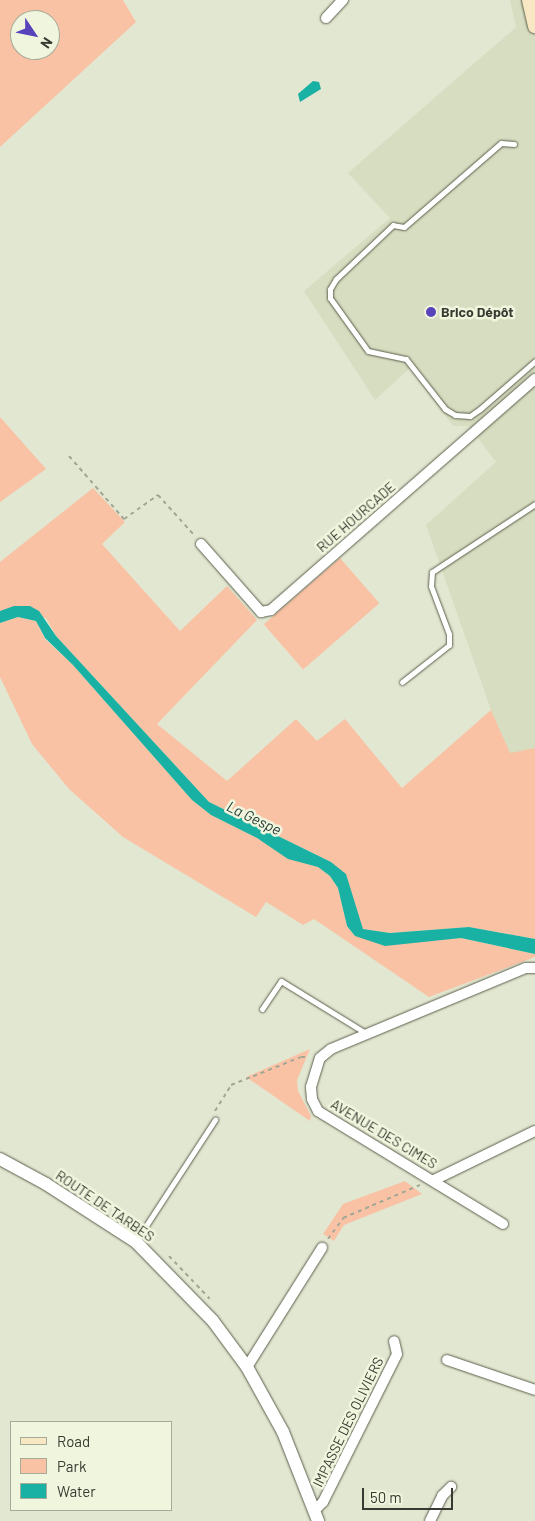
<!DOCTYPE html>
<html>
<head>
<meta charset="utf-8">
<style>
  body { margin:0 }
  #map { position:relative; width:535px; height:1521px; overflow:hidden; background:#e2e7d1; font-family:Barlow,sans-serif }
  div>[style] { position:absolute }
  .built>* { inset:0; background:#d7ddc0 }
  .green>* { inset:0; background:#f9c2a5; transform-origin:0 0 }
  .water>* { inset:0; background:#19b1a3 }
  .path>* { height:2px; margin-top:-1px; transform-origin:0; background:repeating-linear-gradient(90deg,#a2a695 0 4px,transparent 0 8px) }
  .roads { filter:drop-shadow(0 0 1px #5b5f4c) drop-shadow(0 0 1px #5b5f4c) }
  .service>* { height:5px; margin:-2.5px; padding:0 2.5px; transform-origin:2.5px; border-radius:2.5px; background:#fff }
  .minor>* { height:10px; margin:-5px; padding:0 5px; transform-origin:5px; border-radius:5px; background:#fff }
  .tertiary>* { height:12px; margin:-6px; padding:0 6px; transform-origin:6px; border-radius:6px; background:#fff }
  .secondary>* { height:14px; margin:-7px; padding:0 7px; transform-origin:7px; border-radius:7px; background:#f7e7c2 }
  .dots>* { width:14px; height:14px; translate:-50% -50%; box-sizing:border-box; border:2px solid #f0f5de; border-radius:50% }
  span { translate:-50% -50%; white-space:nowrap; text-align:center; line-height:1.15; -webkit-text-stroke:5px #f0f5de; paint-order:stroke }
  .poi-label { font-size:14px; color:#383a31; font-weight:700 }
  .left { translate:0 -50%; text-align:left }
  .street-label { font-size:14px; color:#383a31 }
  .water-label { font-size:15px; color:#1f3633; font-style:italic }
  .legend { position:absolute; left:10px; top:1421px; width:162px; height:90px; box-sizing:border-box; background:#f0f5de; border:1px solid #a6aa99; margin:0; padding:6px 9px; list-style:none; font-size:15px; color:#383a31 }
  .legend li { display:flex; align-items:center; gap:10px; height:25px }
  .legend b { width:25px; border:1px solid #a6aa99 }
  .north { position:absolute; left:10px; top:10px; width:50px; height:50px; box-sizing:border-box; background:#f0f5de; border:1px solid #a6aa99; border-radius:50%; rotate:124deg; font-size:14px; font-weight:700; line-height:20px; text-align:center; color:#383a31 }
  .north::after { content:''; display:block; margin:auto; width:18px; height:22px; background:#5943bb; clip-path:polygon(50% 0,100% 100%,50% 72%,0 100%) }
  .scale { position:absolute; left:362px; top:1488px; width:91px; height:22px; box-sizing:border-box; border:2px solid #383a31; border-top:0; padding-left:6px; font-size:15px; line-height:18px; white-space:nowrap; color:#383a31; -webkit-text-stroke:4px #f0f5de; paint-order:stroke }
</style>
</head>
<body>
<div id="map">
  <div class="built">
    <i style="clip-path:polygon(510px 0,535px 0,535px 748px,510px 754px,491px 710px,426px 525px,496px 462px,469px 426px,453px 426px,410px 368px,375px 400px,304px 291px,390px 218px,348px 173px,516px 27px)"></i>
  </div>
  <div class="green">
    <i style="clip-path:polygon(evenodd,0 0,123px 0,136px 22px,0 147px,0 0,20px 20px,50px 20px,50px 50px,20px 50px,20px 20px)"></i>
    <i style="clip-path:polygon(0 417px,46px 469px,0 502px)"></i>
    <i style="clip-path:polygon(93px 488px,125px 522px,102px 544px,180px 631px,227px 586px,257px 620px,157px 724px,227px 781px,296px 719px,317px 741px,345px 719px,402px 788px,491px 710px,510px 753px,535px 748px,535px 939px,469px 927px,390px 933px,363px 929px,345px 874px,331px 862px,209px 802px,56px 636px,46px 618px,0 611px,0 562px)"></i>
    <i style="left:340px;top:558px;width:60px;height:101px;rotate:49deg"></i>
    <i style="clip-path:polygon(18px 617px,36px 621px,45px 639px,73px 665px,192px 800px,211px 815px,257px 838px,288px 858px,318px 867px,330px 876px,338px 888px,347px 926px,355px 936px,461px 938px,535px 954px,535px 957px,429px 997px,314px 919px,303px 925px,266px 902px,256px 917px,123px 837px,69px 789px,32px 744px,0 677px,0 623px)"></i>
    <i style="clip-path:polygon(310px 1049px,297px 1080px,298px 1091px,311px 1116px,310px 1121px,246px 1077px)"></i>
    <i style="clip-path:polygon(405px 1181px,422px 1194px,344px 1225px,334px 1241px,323px 1234px,343px 1204px)"></i>
  </div>
  <div class="water">
    <i style="clip-path:polygon(313px 81px,319px 82px,321px 89px,300px 102px,298px 94px)"></i>
    <i style="clip-path:polygon(14px 606px,30px 606px,39px 611px,56px 636px,209px 802px,331px 862px,346px 874px,363px 929px,390px 933px,469px 927px,535px 939px,535px 954px,461px 938px,385px 946px,355px 936px,347px 926px,338px 888px,330px 876px,318px 867px,288px 859px,257px 838px,211px 815px,192px 800px,73px 665px,45px 638px,36px 621px,18px 617px,0 623px,0 611px)"></i>
  </div>
  <div class="path">
    <i style="left:69px;top:456px;width:84px;rotate:48.9deg"></i>
    <i style="left:124px;top:519px;width:42px;rotate:-35.2deg"></i>
    <i style="left:158px;top:495px;width:54px;rotate:48deg"></i>
    <i style="left:215px;top:1111px;width:31px;rotate:-58deg"></i>
    <i style="left:231px;top:1085px;width:75px;rotate:-21.8deg"></i>
    <i style="left:301px;top:1057px;width:7px"></i>
    <i style="left:328px;top:1239px;width:26px;rotate:-54deg"></i>
    <i style="left:343px;top:1218px;width:84px;rotate:-23.2deg"></i>
    <i style="left:169px;top:1256px;width:59px;rotate:46.4deg"></i>
  </div>
  <div class="roads">
    <div class="service">
      <i style="left:514px;top:144px;width:13px;rotate:-176deg"></i>
      <i style="left:501px;top:143px;width:128px;rotate:139.1deg"></i>
      <i style="left:404px;top:227px;width:11px;rotate:-170deg"></i>
      <i style="left:393px;top:225px;width:79px;rotate:136.5deg"></i>
      <i style="left:336px;top:279px;width:12px;rotate:121deg"></i>
      <i style="left:330px;top:289px;width:9px;rotate:90deg"></i>
      <i style="left:330px;top:298px;width:65px;rotate:54.4deg"></i>
      <i style="left:368px;top:351px;width:39px;rotate:12deg"></i>
      <i style="left:406px;top:359px;width:63px;rotate:52deg"></i>
      <i style="left:445px;top:409px;width:12px;rotate:31deg"></i>
      <i style="left:455px;top:415px;width:15px;rotate:4deg"></i>
      <i style="left:470px;top:416px;width:12px;rotate:-35deg"></i>
      <i style="left:480px;top:409px;width:73px;rotate:-41.1deg"></i>
      <i style="left:402px;top:682px;width:60px;rotate:-38.2deg"></i>
      <i style="left:449px;top:645px;width:11px;rotate:-90deg"></i>
      <i style="left:449px;top:634px;width:51px;rotate:-110.6deg"></i>
      <i style="left:431px;top:586px;width:14px;rotate:-86deg"></i>
      <i style="left:432px;top:572px;width:123px;rotate:-33.4deg"></i>
      <i style="left:262px;top:1009px;width:34px;rotate:-56deg"></i>
      <i style="left:281px;top:981px;width:101px;rotate:31.6deg"></i>
      <i style="left:136px;top:1241px;width:145px;rotate:-56.9deg"></i>
    </div>
    <div class="minor">
      <i style="left:326px;top:18px;width:25px;rotate:-47deg"></i>
      <i style="left:201px;top:544px;width:91px;rotate:48.6deg"></i>
      <i style="left:261px;top:612px;width:10px;rotate:-11deg"></i>
      <i style="left:271px;top:610px;width:351px;rotate:-41.2deg"></i>
      <i style="left:434px;top:1180px;width:112px;rotate:-25.9deg"></i>
      <i style="left:503px;top:1224px;width:217px;rotate:-148.6deg"></i>
      <i style="left:318px;top:1111px;width:13px;rotate:-117deg"></i>
      <i style="left:312px;top:1099px;width:12px;rotate:-95deg"></i>
      <i style="left:311px;top:1087px;width:30px;rotate:-73deg"></i>
      <i style="left:320px;top:1058px;width:14px;rotate:-39deg"></i>
      <i style="left:331px;top:1049px;width:211px;rotate:-22.6deg"></i>
      <i style="left:526px;top:968px;width:9px"></i>
      <i style="left:447px;top:1360px;width:93px;rotate:18.8deg"></i>
      <i style="left:247px;top:1367px;width:141px;rotate:-57.8deg"></i>
      <i style="left:314px;top:1511px;width:13px;rotate:-45deg"></i>
      <i style="left:323px;top:1502px;width:165px;rotate:-63.4deg"></i>
      <i style="left:397px;top:1354px;width:13px;rotate:-103deg"></i>
      <i style="left:430px;top:1521px;width:28px;rotate:-64deg"></i>
      <i style="left:442px;top:1496px;width:13px;rotate:-45deg"></i>
    </div>
    <div class="tertiary">
      <i style="left:0;top:1159px;width:52px;rotate:28.5deg"></i>
      <i style="left:46px;top:1184px;width:107px;rotate:32.8deg"></i>
      <i style="left:136px;top:1242px;width:110px;rotate:45.7deg"></i>
      <i style="left:213px;top:1321px;width:57px;rotate:53.5deg"></i>
      <i style="left:247px;top:1367px;width:74px;rotate:61deg"></i>
      <i style="left:283px;top:1432px;width:96px;rotate:68.5deg"></i>
    </div>
    <div class="secondary">
      <i style="left:529px;top:0;width:27px;rotate:77deg"></i>
    </div>
  </div>
  <div class="dots">
    <i style="left:431px;top:312px;background:#5943bb"></i>
  </div>
  <div class="poi-label">
    <span class="left" style="left:441px;top:312px">Brico Dépôt</span>
  </div>
  <div class="street-label">
    <span style="left:356px;top:517px;rotate:-41deg">RUE HOURCADE</span>
    <span style="left:384px;top:1134px;rotate:31deg">AVENUE DES CIMES</span>
    <span style="left:105px;top:1206px;rotate:34deg">ROUTE DE TARBES</span>
    <span style="left:348px;top:1422px;rotate:-64deg">IMPASSE DES OLIVIERS</span>
  </div>
  <div class="water-label">
    <span style="left:254px;top:818px;rotate:26deg">La Gespe</span>
  </div>
  <ul class="legend">
  <li><b style="height:6px;background:#f7e7c2"></b>Road</li>
  <li><b style="height:14px;background:#f9c2a5"></b>Park</li>
  <li><b style="height:14px;background:#19b1a3"></b>Water</li>
  </ul>
  <div class="north">N</div>
  <div class="scale">50 m</div>
</div>
</body>
</html>
